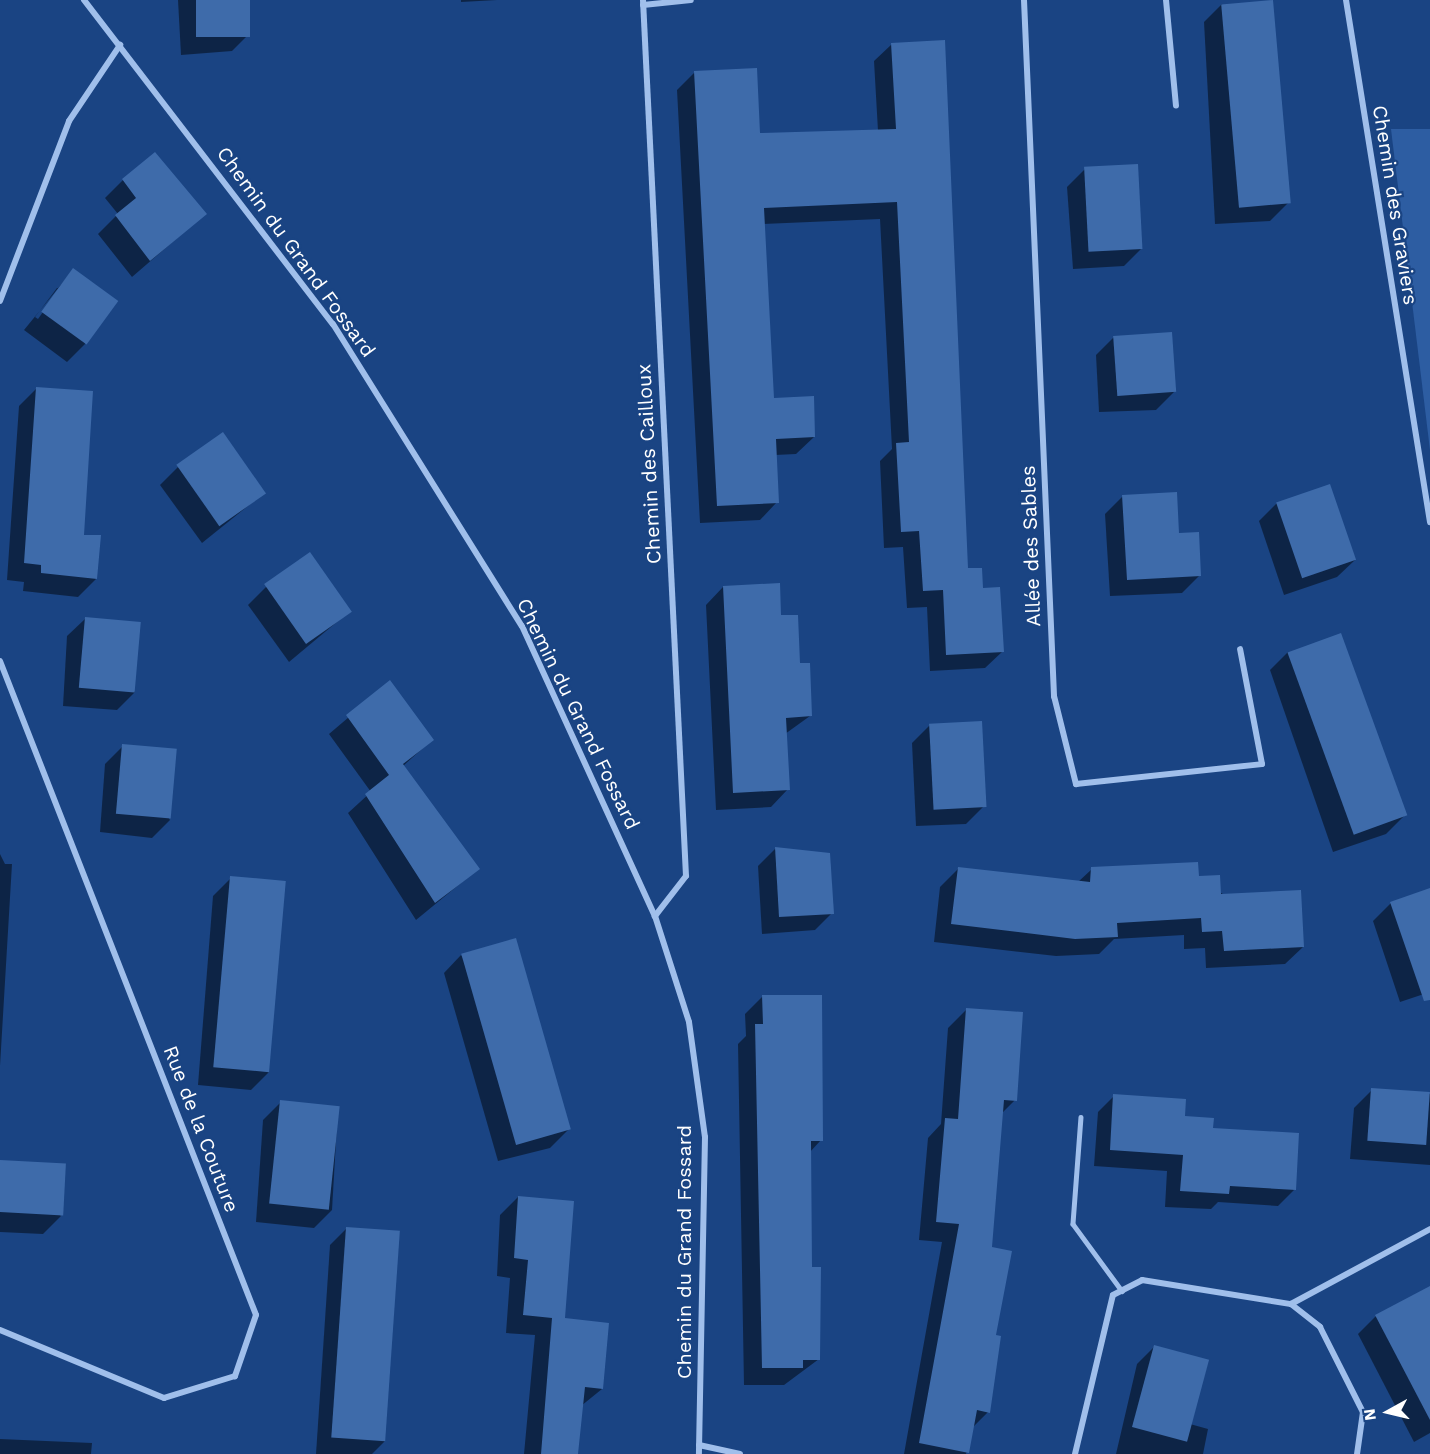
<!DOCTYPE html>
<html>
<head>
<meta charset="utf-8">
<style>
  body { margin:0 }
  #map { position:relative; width:1430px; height:1454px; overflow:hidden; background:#1a4483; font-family:"Work Sans",sans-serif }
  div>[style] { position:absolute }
  .green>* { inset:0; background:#2d5da2 }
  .shadow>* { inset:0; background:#0007 }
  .building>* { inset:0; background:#3e6baa; transform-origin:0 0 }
  .service>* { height:4.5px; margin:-2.25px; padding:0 2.25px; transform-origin:2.25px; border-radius:2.25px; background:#a0bfeb }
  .minor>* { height:6px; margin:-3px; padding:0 3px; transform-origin:3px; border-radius:3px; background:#a0bfeb }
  span { translate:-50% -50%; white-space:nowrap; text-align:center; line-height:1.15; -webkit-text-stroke:4.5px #1a4483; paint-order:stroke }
  .street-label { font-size:20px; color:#fff }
  .north { position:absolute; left:1358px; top:1382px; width:60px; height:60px; -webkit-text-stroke:4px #1a4483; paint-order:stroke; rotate:262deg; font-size:16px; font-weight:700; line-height:24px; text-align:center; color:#fff }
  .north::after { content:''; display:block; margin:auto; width:21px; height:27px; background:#fff; clip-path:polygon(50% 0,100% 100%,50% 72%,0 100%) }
</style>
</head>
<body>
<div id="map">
  <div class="green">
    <i style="clip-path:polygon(1391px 129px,1430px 129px,1430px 450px)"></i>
  </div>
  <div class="shadow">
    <i style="clip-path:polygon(178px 0,248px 0,250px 33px,232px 51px,181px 55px)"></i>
    <i style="clip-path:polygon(461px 0,497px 0,461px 2px)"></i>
    <i style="clip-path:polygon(1222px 4px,1288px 203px,1270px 221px,1215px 224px,1204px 22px)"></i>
    <i style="clip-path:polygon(892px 44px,966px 570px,982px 589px,1003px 651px,985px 668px,930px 671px,927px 607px,907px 608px,903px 547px,884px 548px,880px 461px,892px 449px,880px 219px,763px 224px,772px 400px,814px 437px,796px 454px,775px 455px,777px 502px,760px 520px,700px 523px,677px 90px,694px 73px,758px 134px,878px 131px,874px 61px)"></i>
    <i style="clip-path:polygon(1085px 169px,1142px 248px,1124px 266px,1073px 269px,1067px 187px)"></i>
    <i style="clip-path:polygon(123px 180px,205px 214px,132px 277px,98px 234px,118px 214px,105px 198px)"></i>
    <i style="clip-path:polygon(evenodd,73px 270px,85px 344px,67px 362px,24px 330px,73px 270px,57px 288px,60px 288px,38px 319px,35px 317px,57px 288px)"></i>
    <i style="clip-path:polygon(1114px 337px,1174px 392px,1156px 410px,1099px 412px,1096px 355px)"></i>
    <i style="clip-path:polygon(37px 388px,96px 579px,78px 597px,23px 591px,24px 582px,7px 580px,19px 406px)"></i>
    <i style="clip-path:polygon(178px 467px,264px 493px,202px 543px,160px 485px)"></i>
    <i style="clip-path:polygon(1123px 496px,1178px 535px,1200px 575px,1182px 593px,1110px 596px,1105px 514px)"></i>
    <i style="clip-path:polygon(1277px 503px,1355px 560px,1337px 577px,1284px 595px,1259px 521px)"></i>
    <i style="clip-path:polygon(266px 587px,350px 611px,289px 662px,248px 605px)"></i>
    <i style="clip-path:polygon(723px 587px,780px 617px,810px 716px,785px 734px,788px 789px,771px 807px,716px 810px,706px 605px)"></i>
    <i style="clip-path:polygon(85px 619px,135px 692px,117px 710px,63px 706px,67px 636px)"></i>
    <i style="clip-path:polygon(1288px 652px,1404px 816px,1386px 834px,1333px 852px,1270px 670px)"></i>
    <i style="clip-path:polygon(389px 683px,432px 740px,403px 766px,478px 869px,416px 920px,348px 813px,371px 792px,329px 734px)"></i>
    <i style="clip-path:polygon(930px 725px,984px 806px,966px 824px,916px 826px,912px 743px)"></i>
    <i style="clip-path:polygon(123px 746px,170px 820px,152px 838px,100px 832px,105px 764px)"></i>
    <i style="clip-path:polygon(775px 849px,832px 913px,815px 930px,762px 934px,758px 866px)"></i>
    <i style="clip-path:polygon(0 854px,5px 864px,12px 864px,0 1066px)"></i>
    <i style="clip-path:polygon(958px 869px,1078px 882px,1092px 869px,1197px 877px,1303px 947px,1285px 964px,1206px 968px,1205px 948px,1184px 949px,1184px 935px,1114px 939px,1099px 954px,1056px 956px,934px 942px,940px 887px)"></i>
    <i style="clip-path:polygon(231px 878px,269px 1072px,251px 1090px,198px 1085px,213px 896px)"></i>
    <i style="clip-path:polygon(1430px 890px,1430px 992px,1400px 1002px,1373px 921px,1391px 903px)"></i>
    <i style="clip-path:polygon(461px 955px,568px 1130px,550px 1148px,498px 1161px,444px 973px)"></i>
    <i style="clip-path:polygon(763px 996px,821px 1140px,810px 1152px,810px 1268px,819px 1359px,784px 1385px,744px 1385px,738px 1044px,746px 1036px,745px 1014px)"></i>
    <i style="clip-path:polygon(966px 1010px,1015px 1100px,1002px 1113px,991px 1249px,994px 1336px,988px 1412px,973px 1427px,966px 1454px,904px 1454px,942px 1242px,919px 1240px,928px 1138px,941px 1124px,948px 1028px)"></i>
    <i style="clip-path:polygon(1372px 1090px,1430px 1094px,1430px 1165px,1350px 1159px,1354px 1108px)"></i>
    <i style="clip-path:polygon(1114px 1096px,1211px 1129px,1294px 1190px,1278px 1206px,1218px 1202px,1211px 1209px,1165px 1207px,1167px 1171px,1094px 1166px,1098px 1112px)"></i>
    <i style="clip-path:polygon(281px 1102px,338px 1107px,332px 1210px,314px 1228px,256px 1222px,263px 1120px)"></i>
    <i style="clip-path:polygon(0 1162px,61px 1216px,43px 1234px,0 1232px)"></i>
    <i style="clip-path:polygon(518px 1197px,563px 1319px,602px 1389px,581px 1406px,576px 1454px,524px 1454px,535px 1335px,506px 1333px,510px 1278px,497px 1276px,500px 1215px)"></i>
    <i style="clip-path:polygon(347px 1228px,385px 1441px,372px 1454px,316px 1454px,330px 1245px)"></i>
    <i style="clip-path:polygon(1430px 1302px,1430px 1433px,1414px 1442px,1358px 1334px,1376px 1316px)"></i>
    <i style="clip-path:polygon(1154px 1347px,1190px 1424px,1208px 1429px,1203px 1454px,1116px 1454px,1137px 1364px)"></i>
    <i style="clip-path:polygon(0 1439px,92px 1443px,91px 1454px,0 1454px)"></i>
  </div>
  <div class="building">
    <i style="left:196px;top:0;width:54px;height:37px"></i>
    <i style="left:1273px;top:0;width:204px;height:52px;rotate:85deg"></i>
    <i style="clip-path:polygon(945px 40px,968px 568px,982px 568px,983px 588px,1000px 587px,1004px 652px,946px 655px,943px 590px,923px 591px,919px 531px,901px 532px,896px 443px,909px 442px,897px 202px,764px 208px,774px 398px,814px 396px,815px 437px,776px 439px,779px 503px,717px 506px,694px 71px,757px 68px,760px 133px,896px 129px,891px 43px)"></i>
    <i style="clip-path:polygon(155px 152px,207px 214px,150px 261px,115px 215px,136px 198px,122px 179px)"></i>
    <i style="left:1138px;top:164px;width:85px;height:54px;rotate:87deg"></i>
    <i style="left:73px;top:268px;width:56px;height:54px;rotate:36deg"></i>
    <i style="left:1172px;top:332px;width:60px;height:59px;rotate:86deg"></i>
    <i style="clip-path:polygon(36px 387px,93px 391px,84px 535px,101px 535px,97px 579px,41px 573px,41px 565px,24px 563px)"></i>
    <i style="left:223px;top:432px;width:75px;height:57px;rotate:55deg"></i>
    <i style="left:1330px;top:484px;width:80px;height:57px;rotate:71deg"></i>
    <i style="clip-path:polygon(1177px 492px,1179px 533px,1199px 532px,1201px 576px,1127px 580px,1122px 495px)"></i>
    <i style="left:310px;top:552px;width:73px;height:56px;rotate:55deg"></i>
    <i style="clip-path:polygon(780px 583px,781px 615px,798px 615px,800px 663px,810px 663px,812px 716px,786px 718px,790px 790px,733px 793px,723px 586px)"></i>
    <i style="left:85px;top:617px;width:56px;height:71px;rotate:5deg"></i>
    <i style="left:1341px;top:633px;width:194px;height:57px;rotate:70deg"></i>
    <i style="clip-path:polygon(390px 680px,434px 740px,403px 764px,480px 869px,435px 903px,365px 794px,399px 767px,389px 775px,346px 715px)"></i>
    <i style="left:982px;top:721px;width:86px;height:53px;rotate:87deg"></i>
    <i style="left:122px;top:744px;width:55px;height:70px;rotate:5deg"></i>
    <i style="clip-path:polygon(775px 847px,830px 853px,834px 914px,779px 917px)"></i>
    <i style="clip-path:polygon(1198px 862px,1199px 876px,1220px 875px,1221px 894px,1301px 890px,1304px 947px,1224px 951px,1222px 931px,1202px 932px,1201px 918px,1117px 923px,1118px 937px,1075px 939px,951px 924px,958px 867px,1090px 882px,1091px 867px)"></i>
    <i style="left:230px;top:876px;width:56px;height:192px;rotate:5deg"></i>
    <i style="clip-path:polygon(1430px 888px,1430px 1000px,1424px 1001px,1390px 902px)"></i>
    <i style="left:516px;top:938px;width:199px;height:57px;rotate:74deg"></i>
    <i style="clip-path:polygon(762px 995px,822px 995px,823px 1141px,811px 1141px,812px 1267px,821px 1267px,820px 1360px,803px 1360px,803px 1368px,762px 1368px,755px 1024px,763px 1024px)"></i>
    <i style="clip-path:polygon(966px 1008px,1023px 1012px,1017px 1101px,1004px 1100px,992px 1247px,1012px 1251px,996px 1335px,1001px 1336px,990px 1413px,977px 1410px,969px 1453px,919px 1443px,959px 1224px,936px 1222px,945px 1118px,958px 1119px)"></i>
    <i style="left:1371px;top:1088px;width:59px;height:53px;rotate:4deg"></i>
    <i style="clip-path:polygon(1113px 1094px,1186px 1099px,1185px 1116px,1214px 1118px,1213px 1128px,1299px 1133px,1296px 1190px,1230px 1186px,1229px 1194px,1180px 1191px,1183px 1155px,1110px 1150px)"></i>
    <i style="left:280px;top:1100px;width:60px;height:104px;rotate:6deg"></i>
    <i style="left:0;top:1160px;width:66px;height:52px;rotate:3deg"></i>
    <i style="clip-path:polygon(518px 1196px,574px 1201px,565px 1318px,609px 1323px,603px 1389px,585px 1387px,578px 1454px,541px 1454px,552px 1318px,523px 1315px,528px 1260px,514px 1258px)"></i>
    <i style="left:346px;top:1227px;width:54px;height:211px;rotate:4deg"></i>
    <i style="clip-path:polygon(1430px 1286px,1430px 1420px,1375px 1315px)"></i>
    <i style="left:1154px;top:1345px;width:57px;height:85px;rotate:15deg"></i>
  </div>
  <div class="service">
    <i style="left:1081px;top:1117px;width:107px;rotate:94.3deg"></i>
    <i style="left:1073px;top:1224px;width:83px;rotate:53.8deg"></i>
  </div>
  <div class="minor">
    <i style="left:84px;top:0;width:409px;rotate:52.5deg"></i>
    <i style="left:333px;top:324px;width:356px;rotate:58deg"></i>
    <i style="left:522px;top:626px;width:319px;rotate:65.4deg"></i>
    <i style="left:655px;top:916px;width:111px;rotate:72.2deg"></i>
    <i style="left:689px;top:1022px;width:116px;rotate:82.1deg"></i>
    <i style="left:705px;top:1137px;width:317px;rotate:91.1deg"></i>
    <i style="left:643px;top:0;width:877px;rotate:87.19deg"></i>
    <i style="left:686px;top:876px;width:51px;rotate:127.8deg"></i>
    <i style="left:1024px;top:0;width:697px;rotate:87.53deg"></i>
    <i style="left:1054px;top:696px;width:91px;rotate:76deg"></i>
    <i style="left:1076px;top:784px;width:187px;rotate:-6.1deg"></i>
    <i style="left:1262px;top:764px;width:117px;rotate:-100.8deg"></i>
    <i style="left:1166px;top:0;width:106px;rotate:84.6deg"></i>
    <i style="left:1346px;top:0;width:529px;rotate:80.86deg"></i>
    <i style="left:643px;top:5px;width:48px;rotate:-5.9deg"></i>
    <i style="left:0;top:301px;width:193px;rotate:-69deg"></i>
    <i style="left:69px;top:121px;width:92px;rotate:-56.1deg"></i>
    <i style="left:0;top:661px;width:702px;rotate:68.62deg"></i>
    <i style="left:256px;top:1315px;width:65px;rotate:109deg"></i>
    <i style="left:235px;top:1376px;width:74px;rotate:162.8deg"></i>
    <i style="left:164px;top:1398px;width:178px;rotate:-157.5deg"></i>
    <i style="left:1291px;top:1304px;width:158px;rotate:-28.3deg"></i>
    <i style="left:699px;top:1445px;width:42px;rotate:12.4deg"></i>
    <i style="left:1075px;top:1454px;width:163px;rotate:-76.6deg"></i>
    <i style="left:1113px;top:1295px;width:33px;rotate:-27deg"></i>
    <i style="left:1142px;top:1280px;width:151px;rotate:9.2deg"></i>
    <i style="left:1291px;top:1304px;width:37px;rotate:38deg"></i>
    <i style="left:1320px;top:1327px;width:95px;rotate:63.2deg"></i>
    <i style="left:1363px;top:1412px;width:42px;rotate:98.1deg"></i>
  </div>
  <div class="street-label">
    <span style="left:1395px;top:205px;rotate:81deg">Chemin des Graviers</span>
    <span style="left:296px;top:252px;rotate:54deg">Chemin du Grand Fossard</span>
    <span style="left:649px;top:464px;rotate:-93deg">Chemin des Cailloux</span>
    <span style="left:1031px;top:546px;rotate:-92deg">Allée des Sables</span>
    <span style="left:578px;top:714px;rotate:64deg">Chemin du Grand Fossard</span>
    <span style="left:201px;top:1129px;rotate:69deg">Rue de la Couture</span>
    <span style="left:684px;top:1252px;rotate:-90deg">Chemin du Grand Fossard</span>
  </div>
  <div class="north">N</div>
</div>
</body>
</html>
